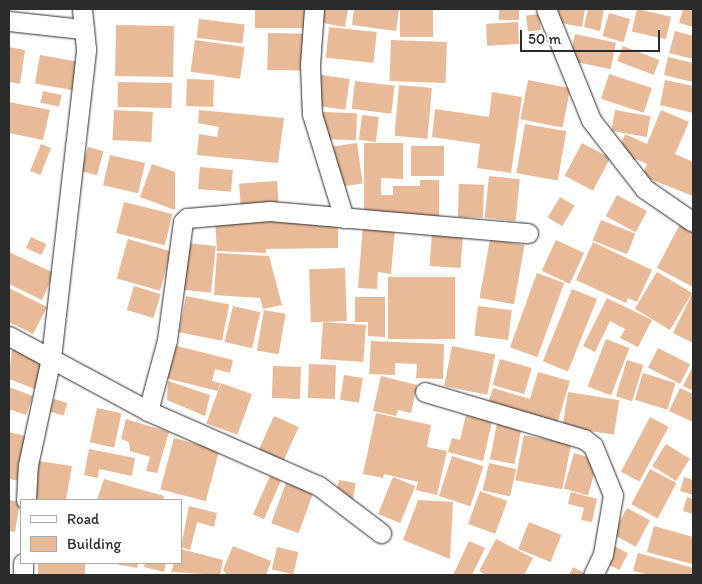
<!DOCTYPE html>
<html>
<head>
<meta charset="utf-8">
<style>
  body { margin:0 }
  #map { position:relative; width:702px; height:584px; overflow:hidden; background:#fff; font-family:Itim,sans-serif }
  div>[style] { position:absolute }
  .building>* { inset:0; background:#e8ba98; transform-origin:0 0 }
  .roads { filter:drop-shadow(0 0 1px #2b2b2b) drop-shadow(0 0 1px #2b2b2b) }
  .minor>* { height:19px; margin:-9.5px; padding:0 9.5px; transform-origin:9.5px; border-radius:9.5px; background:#fff }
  span { translate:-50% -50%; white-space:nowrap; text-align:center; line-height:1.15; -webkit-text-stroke:5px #fff; paint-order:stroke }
  .frame { position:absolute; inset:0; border:10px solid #2b2b2b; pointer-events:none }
  .legend { position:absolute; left:20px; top:499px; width:162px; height:65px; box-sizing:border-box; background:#fff; border:1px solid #aaa; margin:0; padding:6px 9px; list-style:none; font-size:15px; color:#2b2b2b }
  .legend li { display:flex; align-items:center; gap:10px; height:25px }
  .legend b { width:25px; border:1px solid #aaa }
  .scale { position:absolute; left:520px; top:30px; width:140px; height:22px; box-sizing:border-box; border:2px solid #2b2b2b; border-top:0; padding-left:6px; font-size:15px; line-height:18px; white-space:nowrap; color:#2b2b2b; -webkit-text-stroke:4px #fff; paint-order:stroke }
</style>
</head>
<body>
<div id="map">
  <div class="building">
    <i style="left:255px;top:9px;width:56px;height:19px"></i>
    <i style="clip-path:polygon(319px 9px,348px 9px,345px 27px,317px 22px)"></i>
    <i style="clip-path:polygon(354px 9px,399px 9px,396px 31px,352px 25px)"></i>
    <i style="left:400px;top:9px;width:33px;height:28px"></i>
    <i style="left:499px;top:9px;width:20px;height:11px"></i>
    <i style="clip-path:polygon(558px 9px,585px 9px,582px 27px,556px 22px)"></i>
    <i style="clip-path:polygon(588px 9px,604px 9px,600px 31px,584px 27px)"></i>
    <i style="left:637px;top:9px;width:35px;height:23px;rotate:13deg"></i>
    <i style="clip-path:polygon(683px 9px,693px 9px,693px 27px,679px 23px)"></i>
    <i style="left:609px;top:13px;width:22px;height:24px;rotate:16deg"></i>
    <i style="left:539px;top:14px;width:16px;height:13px;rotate:83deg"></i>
    <i style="left:199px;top:19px;width:46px;height:19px;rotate:7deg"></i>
    <i style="left:518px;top:22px;width:22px;height:32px;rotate:87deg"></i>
    <i style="left:116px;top:25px;width:58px;height:51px;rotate:1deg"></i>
    <i style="left:329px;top:27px;width:48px;height:31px;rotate:6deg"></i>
    <i style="clip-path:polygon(675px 31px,693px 36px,693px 59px,669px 53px)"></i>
    <i style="left:268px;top:33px;width:40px;height:37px;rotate:1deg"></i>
    <i style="left:575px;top:34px;width:42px;height:27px;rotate:12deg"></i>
    <i style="left:195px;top:40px;width:50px;height:32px;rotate:8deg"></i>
    <i style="left:391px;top:40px;width:56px;height:41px;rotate:2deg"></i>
    <i style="left:623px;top:46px;width:39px;height:16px;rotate:21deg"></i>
    <i style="clip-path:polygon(9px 47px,25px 50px,20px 84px,9px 82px)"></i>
    <i style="left:40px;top:55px;width:40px;height:29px;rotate:10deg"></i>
    <i style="clip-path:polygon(668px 57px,693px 63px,693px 82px,664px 75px)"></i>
    <i style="left:609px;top:74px;width:45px;height:26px;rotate:18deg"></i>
    <i style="left:321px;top:75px;width:29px;height:31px;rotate:8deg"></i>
    <i style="left:187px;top:79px;width:27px;height:27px;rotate:2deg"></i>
    <i style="left:528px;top:80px;width:43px;height:40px;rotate:11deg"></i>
    <i style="clip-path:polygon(665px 80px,693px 86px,693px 113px,660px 105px)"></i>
    <i style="left:355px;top:81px;width:40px;height:28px;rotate:7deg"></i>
    <i style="left:118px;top:82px;width:54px;height:25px;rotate:1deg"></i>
    <i style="left:399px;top:85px;width:33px;height:51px;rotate:5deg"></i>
    <i style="left:43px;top:91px;width:19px;height:12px;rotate:12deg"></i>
    <i style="clip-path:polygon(492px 92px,522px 97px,511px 173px,477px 168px,480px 144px,432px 137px,435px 109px,489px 117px)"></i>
    <i style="clip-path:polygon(9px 102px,50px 110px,43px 140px,9px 133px)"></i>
    <i style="left:114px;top:110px;width:39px;height:30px;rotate:3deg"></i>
    <i style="clip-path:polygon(199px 110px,284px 118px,278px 163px,197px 155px,199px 134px,217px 137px,219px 127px,198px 123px)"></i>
    <i style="left:615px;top:110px;width:36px;height:21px;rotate:10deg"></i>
    <i style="clip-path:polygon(661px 110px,689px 122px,675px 154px,693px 162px,693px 196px,642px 176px,647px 164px,618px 151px,625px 134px,647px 144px)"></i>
    <i style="left:323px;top:112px;width:34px;height:27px;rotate:2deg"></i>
    <i style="left:362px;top:115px;width:17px;height:25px;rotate:7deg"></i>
    <i style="left:525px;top:124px;width:42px;height:50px;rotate:10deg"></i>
    <i style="left:357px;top:143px;width:41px;height:27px;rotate:82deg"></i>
    <i style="clip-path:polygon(364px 143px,403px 143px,403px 179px,381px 178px,381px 195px,393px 195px,393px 186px,420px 186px,420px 180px,439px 180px,439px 218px,364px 218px)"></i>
    <i style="left:582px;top:143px;width:32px;height:37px;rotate:28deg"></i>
    <i style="left:41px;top:144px;width:11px;height:29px;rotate:22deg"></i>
    <i style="left:411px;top:146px;width:33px;height:30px"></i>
    <i style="left:88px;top:147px;width:16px;height:25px;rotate:15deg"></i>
    <i style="left:110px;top:155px;width:36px;height:31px;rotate:13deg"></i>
    <i style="clip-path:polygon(152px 164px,175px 172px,175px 210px,140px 197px)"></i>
    <i style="left:200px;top:167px;width:33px;height:22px;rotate:5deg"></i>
    <i style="left:489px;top:176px;width:31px;height:42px;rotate:6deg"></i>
    <i style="left:277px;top:181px;width:26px;height:38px;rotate:86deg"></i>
    <i style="left:459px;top:184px;width:25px;height:33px;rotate:2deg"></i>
    <i style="left:617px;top:195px;width:34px;height:24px;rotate:28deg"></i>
    <i style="left:560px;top:197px;width:17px;height:24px;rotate:31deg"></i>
    <i style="left:124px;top:202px;width:50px;height:32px;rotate:14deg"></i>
    <i style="clip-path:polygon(338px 218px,338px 248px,266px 249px,266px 253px,217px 251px,215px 219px)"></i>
    <i style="left:601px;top:220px;width:37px;height:22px;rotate:22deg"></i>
    <i style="clip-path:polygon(680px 224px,693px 231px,693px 287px,657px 268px)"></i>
    <i style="clip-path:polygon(363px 225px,395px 228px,391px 274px,378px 272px,377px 289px,358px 288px)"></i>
    <i style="left:432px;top:232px;width:31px;height:34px;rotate:4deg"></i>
    <i style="left:31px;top:237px;width:17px;height:12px;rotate:25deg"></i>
    <i style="left:128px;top:239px;width:45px;height:41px;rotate:16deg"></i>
    <i style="left:490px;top:239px;width:35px;height:60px;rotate:10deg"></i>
    <i style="left:556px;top:240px;width:31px;height:34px;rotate:25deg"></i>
    <i style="clip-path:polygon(593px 242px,652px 270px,637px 302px,628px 298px,626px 303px,576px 280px)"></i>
    <i style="left:187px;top:243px;width:29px;height:47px;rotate:6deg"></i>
    <i style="clip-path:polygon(9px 252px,54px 273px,42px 300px,9px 284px)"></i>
    <i style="clip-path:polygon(217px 253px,269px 256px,282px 305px,263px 309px,260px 298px,214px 295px)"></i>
    <i style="left:345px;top:268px;width:53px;height:36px;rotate:88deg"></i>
    <i style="left:657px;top:272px;width:41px;height:43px;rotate:31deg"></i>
    <i style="left:537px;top:273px;width:29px;height:79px;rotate:20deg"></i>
    <i style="left:455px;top:277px;width:62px;height:67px;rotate:90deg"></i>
    <i style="left:134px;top:286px;width:28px;height:25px;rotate:17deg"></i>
    <i style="clip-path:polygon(9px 288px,47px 307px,33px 334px,9px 322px)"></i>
    <i style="left:572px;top:289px;width:27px;height:78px;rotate:22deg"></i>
    <i style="clip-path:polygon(693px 292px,693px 343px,673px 333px)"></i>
    <i style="left:186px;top:296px;width:44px;height:37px;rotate:11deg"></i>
    <i style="clip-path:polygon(355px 297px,385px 297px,385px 337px,368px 336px,368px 322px,355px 322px)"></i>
    <i style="clip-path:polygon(607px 298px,652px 320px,638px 347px,620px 338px,625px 329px,610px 321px,595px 352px,583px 346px)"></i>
    <i style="left:233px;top:306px;width:28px;height:37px;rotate:13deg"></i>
    <i style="left:478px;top:306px;width:34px;height:30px;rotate:7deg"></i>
    <i style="left:264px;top:310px;width:22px;height:41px;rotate:10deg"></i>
    <i style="left:323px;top:322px;width:43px;height:37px;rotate:4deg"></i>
    <i style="left:606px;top:339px;width:25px;height:51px;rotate:21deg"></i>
    <i style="clip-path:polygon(371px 341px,444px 344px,443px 379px,416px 378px,417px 364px,395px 363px,395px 375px,369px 374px)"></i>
    <i style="clip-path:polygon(169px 344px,233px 360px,230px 373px,215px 369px,212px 381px,220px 383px,218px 391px,161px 377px)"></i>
    <i style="left:452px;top:346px;width:44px;height:41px;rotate:11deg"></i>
    <i style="left:658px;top:348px;width:36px;height:22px;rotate:27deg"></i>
    <i style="clip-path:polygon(12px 349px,45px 361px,35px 389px,9px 379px)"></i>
    <i style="left:500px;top:359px;width:33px;height:27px;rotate:16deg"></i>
    <i style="left:627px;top:360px;width:17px;height:38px;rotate:17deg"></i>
    <i style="left:309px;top:364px;width:27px;height:34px;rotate:2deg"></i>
    <i style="left:273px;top:366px;width:28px;height:32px;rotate:2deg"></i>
    <i style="clip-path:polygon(693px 366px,693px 391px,683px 386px)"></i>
    <i style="clip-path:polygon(538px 372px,570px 381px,557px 424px,488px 404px,493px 388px,530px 399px)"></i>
    <i style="left:643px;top:373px;width:34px;height:28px;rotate:17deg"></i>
    <i style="left:344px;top:375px;width:19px;height:25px;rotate:9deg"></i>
    <i style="clip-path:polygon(381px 376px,417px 385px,411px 413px,398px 410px,396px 416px,373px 411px)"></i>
    <i style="clip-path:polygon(168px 381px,210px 395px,205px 416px,167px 400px)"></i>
    <i style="left:221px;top:383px;width:33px;height:43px;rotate:20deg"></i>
    <i style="clip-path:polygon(9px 387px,33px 396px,26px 415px,9px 409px)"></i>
    <i style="clip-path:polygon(680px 388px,693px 394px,693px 422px,669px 411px)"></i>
    <i style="left:568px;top:392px;width:52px;height:35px;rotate:9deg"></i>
    <i style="left:54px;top:399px;width:14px;height:13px;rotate:17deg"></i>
    <i style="left:97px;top:408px;width:25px;height:35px;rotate:12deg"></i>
    <i style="clip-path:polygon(376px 413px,431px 425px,427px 447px,447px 451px,437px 495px,416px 490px,418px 482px,384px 474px,383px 478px,363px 474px)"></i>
    <i style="clip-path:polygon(466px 415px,492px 422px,483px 461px,448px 452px,452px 438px,460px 440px)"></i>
    <i style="left:274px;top:416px;width:27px;height:37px;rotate:24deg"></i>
    <i style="left:650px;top:417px;width:21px;height:62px;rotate:28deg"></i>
    <i style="clip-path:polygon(126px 419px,169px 432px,157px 473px,146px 471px,150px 457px,130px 451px,129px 442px,121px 439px)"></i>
    <i style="left:497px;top:423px;width:25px;height:37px;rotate:11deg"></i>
    <i style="clip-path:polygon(9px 432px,29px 437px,19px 481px,9px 479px)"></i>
    <i style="left:524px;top:435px;width:48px;height:46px;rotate:11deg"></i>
    <i style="left:174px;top:438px;width:47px;height:53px;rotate:15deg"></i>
    <i style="left:666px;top:444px;width:28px;height:26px;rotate:32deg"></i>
    <i style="clip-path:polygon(89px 449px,135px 458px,132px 476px,99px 469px,98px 478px,84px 475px)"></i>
    <i style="left:574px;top:453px;width:25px;height:37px;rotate:16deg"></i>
    <i style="left:452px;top:456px;width:33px;height:42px;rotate:18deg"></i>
    <i style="clip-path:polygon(38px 461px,72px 466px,66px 500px,33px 499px)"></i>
    <i style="left:489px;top:463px;width:28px;height:28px;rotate:13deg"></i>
    <i style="left:650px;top:469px;width:30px;height:40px;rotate:28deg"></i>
    <i style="left:270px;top:476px;width:12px;height:42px;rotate:24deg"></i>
    <i style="left:393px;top:477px;width:24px;height:40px;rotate:22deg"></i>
    <i style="clip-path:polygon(684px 477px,693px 480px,693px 495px,680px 491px)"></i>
    <i style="clip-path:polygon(104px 479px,164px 496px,163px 500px,97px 500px)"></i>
    <i style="left:287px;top:480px;width:29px;height:46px;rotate:20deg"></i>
    <i style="left:339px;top:480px;width:17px;height:16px;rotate:10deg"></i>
    <i style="left:480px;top:491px;width:29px;height:35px;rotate:20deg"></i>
    <i style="clip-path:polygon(571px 492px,597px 499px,592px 522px,581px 520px,584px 508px,568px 504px)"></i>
    <i style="clip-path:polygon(687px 497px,693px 499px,693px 514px,683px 511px)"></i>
    <i style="clip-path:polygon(9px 500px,20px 502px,15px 532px,9px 531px)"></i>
    <i style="clip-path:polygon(418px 500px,453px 502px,450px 559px,403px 540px)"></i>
    <i style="clip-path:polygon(189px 506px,217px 513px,214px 527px,197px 522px,190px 550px,181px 547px)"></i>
    <i style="left:627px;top:508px;width:26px;height:30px;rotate:28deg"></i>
    <i style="left:529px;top:522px;width:35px;height:29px;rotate:22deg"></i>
    <i style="clip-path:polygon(654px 526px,693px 537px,692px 564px,647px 552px)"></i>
    <i style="clip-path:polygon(496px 539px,533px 558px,524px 575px,486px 575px,479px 571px)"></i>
    <i style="clip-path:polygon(469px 541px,485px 548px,472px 575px,453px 575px)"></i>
    <i style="left:612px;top:545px;width:18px;height:19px;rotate:27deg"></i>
    <i style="clip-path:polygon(233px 546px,271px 561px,266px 575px,227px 575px,223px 570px)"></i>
    <i style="left:277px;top:547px;width:22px;height:23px;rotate:13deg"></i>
    <i style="clip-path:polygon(181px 549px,223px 560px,220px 575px,171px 572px,174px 563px,181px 563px)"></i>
    <i style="clip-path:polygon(638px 553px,693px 568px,693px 575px,651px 575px,633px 571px)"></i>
    <i style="left:38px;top:563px;width:47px;height:12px"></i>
    <i style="clip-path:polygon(110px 563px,138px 563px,137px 568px)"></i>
    <i style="clip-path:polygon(145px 563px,166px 563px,164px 572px,144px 567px)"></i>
    <i style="clip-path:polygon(573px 567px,586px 574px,586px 575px,569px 575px)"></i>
  </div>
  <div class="roads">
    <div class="minor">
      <i style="left:314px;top:9px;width:56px;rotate:94.1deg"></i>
      <i style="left:310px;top:65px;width:49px;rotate:87.7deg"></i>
      <i style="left:312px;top:114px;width:109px;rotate:72.9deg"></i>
      <i style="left:546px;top:9px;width:120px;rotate:67.9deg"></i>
      <i style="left:591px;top:120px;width:88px;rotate:52deg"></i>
      <i style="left:645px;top:189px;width:58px;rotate:34.5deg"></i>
      <i style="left:9px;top:21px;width:73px;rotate:6.3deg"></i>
      <i style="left:9px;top:336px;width:158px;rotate:28.3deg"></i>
      <i style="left:148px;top:411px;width:187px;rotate:23.7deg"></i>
      <i style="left:319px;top:486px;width:78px;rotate:37.2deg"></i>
      <i style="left:425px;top:392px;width:166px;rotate:16.5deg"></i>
      <i style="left:584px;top:439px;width:11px;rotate:38deg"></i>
      <i style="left:593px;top:446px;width:53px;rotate:67.8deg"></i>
      <i style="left:613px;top:495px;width:60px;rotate:99.6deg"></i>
      <i style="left:603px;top:554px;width:23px;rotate:115deg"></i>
      <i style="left:148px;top:411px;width:73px;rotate:-75deg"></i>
      <i style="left:167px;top:340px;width:119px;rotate:-82.3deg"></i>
      <i style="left:183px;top:222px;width:6px;rotate:-45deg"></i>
      <i style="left:187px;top:218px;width:83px;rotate:-4.8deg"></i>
      <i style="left:270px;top:211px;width:259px;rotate:4.9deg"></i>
      <i style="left:26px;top:500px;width:35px;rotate:-87deg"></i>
      <i style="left:28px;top:465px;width:109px;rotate:-77.9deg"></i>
      <i style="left:51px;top:358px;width:311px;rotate:-83.5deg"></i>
      <i style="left:86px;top:49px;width:40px;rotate:-95.7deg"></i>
      <i style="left:23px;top:575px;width:12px;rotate:-90deg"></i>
    </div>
  </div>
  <div class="frame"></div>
  <ul class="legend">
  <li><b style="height:6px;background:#fff"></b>Road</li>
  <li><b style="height:14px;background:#e8ba98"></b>Building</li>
  </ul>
  <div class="scale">50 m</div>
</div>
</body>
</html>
